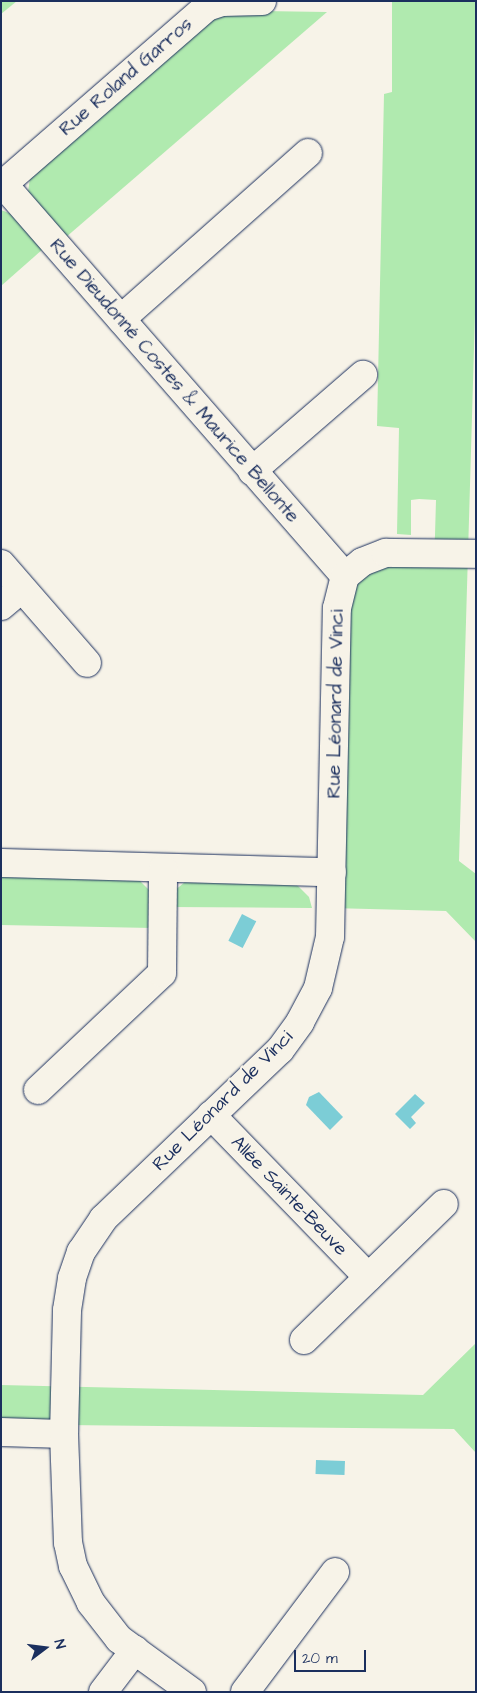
<!DOCTYPE html>
<html>
<head>
<meta charset="utf-8">
<style>
  body { margin:0 }
  #map { position:relative; width:477px; height:1693px; overflow:hidden; background:#f7f3e8; font-family:"Architects Daughter",sans-serif }
  div>[style] { position:absolute }
  .green>* { inset:0; background:#b0eaaf }
  .water>* { inset:0; background:#7ccdd6; transform-origin:0 0 }
  .roads { filter:drop-shadow(0 0 1px #1b2f5e) drop-shadow(0 0 1px #1b2f5e) }
  .street>* { height:28px; margin:-14px; padding:0 14px; transform-origin:14px; border-radius:14px; background:#f7f3e8 }
  span { translate:-50% -50%; white-space:nowrap; text-align:center; line-height:1.15; -webkit-text-stroke:4px #f7f3e8; paint-order:stroke }
  .street-label { font-size:19px; color:#1b2f5e }
  .frame { position:absolute; inset:0; border:2px solid #1b2f5e; pointer-events:none }
  .north { position:absolute; left:20px; top:1623px; width:50px; height:50px; -webkit-text-stroke:4px #f7f3e8; paint-order:stroke; rotate:75deg; font-size:14px; font-weight:700; line-height:20px; text-align:center; color:#1b2f5e }
  .north::after { content:''; display:block; margin:auto; width:18px; height:22px; background:#1b2f5e; clip-path:polygon(50% 0,100% 100%,50% 72%,0 100%) }
  .scale { position:absolute; left:294px; top:1650px; width:72px; height:22px; box-sizing:border-box; border:2px solid #1b2f5e; border-top:0; padding-left:6px; font-size:15px; line-height:18px; white-space:nowrap; color:#1b2f5e; -webkit-text-stroke:4px #f7f3e8; paint-order:stroke }
</style>
</head>
<body>
<div id="map">
  <div class="green">
    <i style="clip-path:polygon(1px 1px,17px 1px,1px 14px)"></i>
    <i style="clip-path:polygon(392px 1px,476px 1px,476px 280px,459px 861px,476px 874px,476px 942px,446px 911px,331px 908px,345px 576px,434px 553px,435px 535px,436px 500px,419px 499px,411px 500px,411px 535px,397px 534px,399px 428px,377px 426px,384px 94px,392px 92px)"></i>
    <i style="clip-path:polygon(261px 11px,327px 12px,65px 238px,28px 192px,30px 178px,210px 19px,220px 14px)"></i>
    <i style="clip-path:polygon(1px 210px,14px 215px,43px 249px,1px 286px)"></i>
    <i style="clip-path:polygon(1px 875px,138px 879px,151px 892px,152px 928px,1px 925px)"></i>
    <i style="clip-path:polygon(196px 881px,297px 885px,309px 897px,312px 908px,170px 907px,174px 891px,185px 882px)"></i>
    <i style="clip-path:polygon(476px 1343px,476px 1453px,454px 1429px,64px 1425px,1px 1432px,1px 1385px,423px 1395px)"></i>
  </div>
  <div class="water">
    <i style="left:242px;top:914px;width:16px;height:30px;rotate:27deg"></i>
    <i style="clip-path:polygon(319px 1092px,343px 1117px,330px 1130px,306px 1105px,309px 1097px)"></i>
    <i style="clip-path:polygon(415px 1094px,425px 1103px,411px 1117px,416px 1123px,410px 1129px,395px 1114px)"></i>
    <i style="left:316px;top:1460px;width:29px;height:14px;rotate:2deg"></i>
  </div>
  <div class="roads">
    <div class="street">
      <i style="left:3px;top:184px;width:520px;rotate:48.9deg"></i>
      <i style="left:1px;top:186px;width:273px;rotate:-41deg"></i>
      <i style="left:207px;top:7px;width:16px;rotate:-18deg"></i>
      <i style="left:222px;top:2px;width:40px;rotate:-1.4deg"></i>
      <i style="left:121px;top:319px;width:250px;rotate:-41.6deg"></i>
      <i style="left:252px;top:471px;width:147px;rotate:-40.9deg"></i>
      <i style="left:1px;top:564px;width:131px;rotate:49deg"></i>
      <i style="left:1px;top:606px;width:26px;rotate:-40deg"></i>
      <i style="left:1px;top:863px;width:331px;rotate:1.6deg"></i>
      <i style="left:38px;top:1090px;width:170px;rotate:-43.3deg"></i>
      <i style="left:162px;top:973px;width:104px;rotate:-89.4deg"></i>
      <i style="left:211px;top:1115px;width:226px;rotate:45.9deg"></i>
      <i style="left:304px;top:1340px;width:195px;rotate:-44.2deg"></i>
      <i style="left:1px;top:1432px;width:63px;rotate:1.8deg"></i>
      <i style="left:103px;top:1692px;width:53px;rotate:-52.7deg"></i>
      <i style="left:192px;top:1692px;width:90px;rotate:-144deg"></i>
      <i style="left:119px;top:1639px;width:46px;rotate:-127.9deg"></i>
      <i style="left:91px;top:1603px;width:41px;rotate:-115.9deg"></i>
      <i style="left:73px;top:1566px;width:24px;rotate:-102deg"></i>
      <i style="left:68px;top:1543px;width:109px;rotate:-92.1deg"></i>
      <i style="left:64px;top:1434px;width:124px;rotate:-88.6deg"></i>
      <i style="left:67px;top:1310px;width:32px;rotate:-81deg"></i>
      <i style="left:72px;top:1278px;width:28px;rotate:-71deg"></i>
      <i style="left:81px;top:1252px;width:40px;rotate:-56deg"></i>
      <i style="left:103px;top:1219px;width:245px;rotate:-43.7deg"></i>
      <i style="left:280px;top:1050px;width:34px;rotate:-54deg"></i>
      <i style="left:300px;top:1022px;width:38px;rotate:-62deg"></i>
      <i style="left:318px;top:988px;width:52px;rotate:-76.8deg"></i>
      <i style="left:330px;top:937px;width:329px;rotate:-88.8deg"></i>
      <i style="left:337px;top:608px;width:33px;rotate:-76deg"></i>
      <i style="left:345px;top:576px;width:22px;rotate:-39deg"></i>
      <i style="left:362px;top:562px;width:26px;rotate:-21deg"></i>
      <i style="left:386px;top:553px;width:90px;rotate:0.6deg"></i>
      <i style="left:245px;top:1692px;width:150px;rotate:-53.1deg"></i>
    </div>
  </div>
  <div class="street-label">
    <span style="left:126px;top:77px;rotate:-41deg">Rue Roland Garros</span>
    <span style="left:174px;top:381px;rotate:49deg">Rue Dieudonné Costes &amp; Maurice Bellonte</span>
    <span style="left:336px;top:704px;rotate:-89deg">Rue Léonard de Vinci</span>
    <span style="left:223px;top:1101px;rotate:-45deg">Rue Léonard de Vinci</span>
    <span style="left:289px;top:1196px;rotate:46deg">Allée Sainte-Beuve</span>
  </div>
  <div class="frame"></div>
  <div class="north">N</div>
  <div class="scale">20 m</div>
</div>
</body>
</html>
